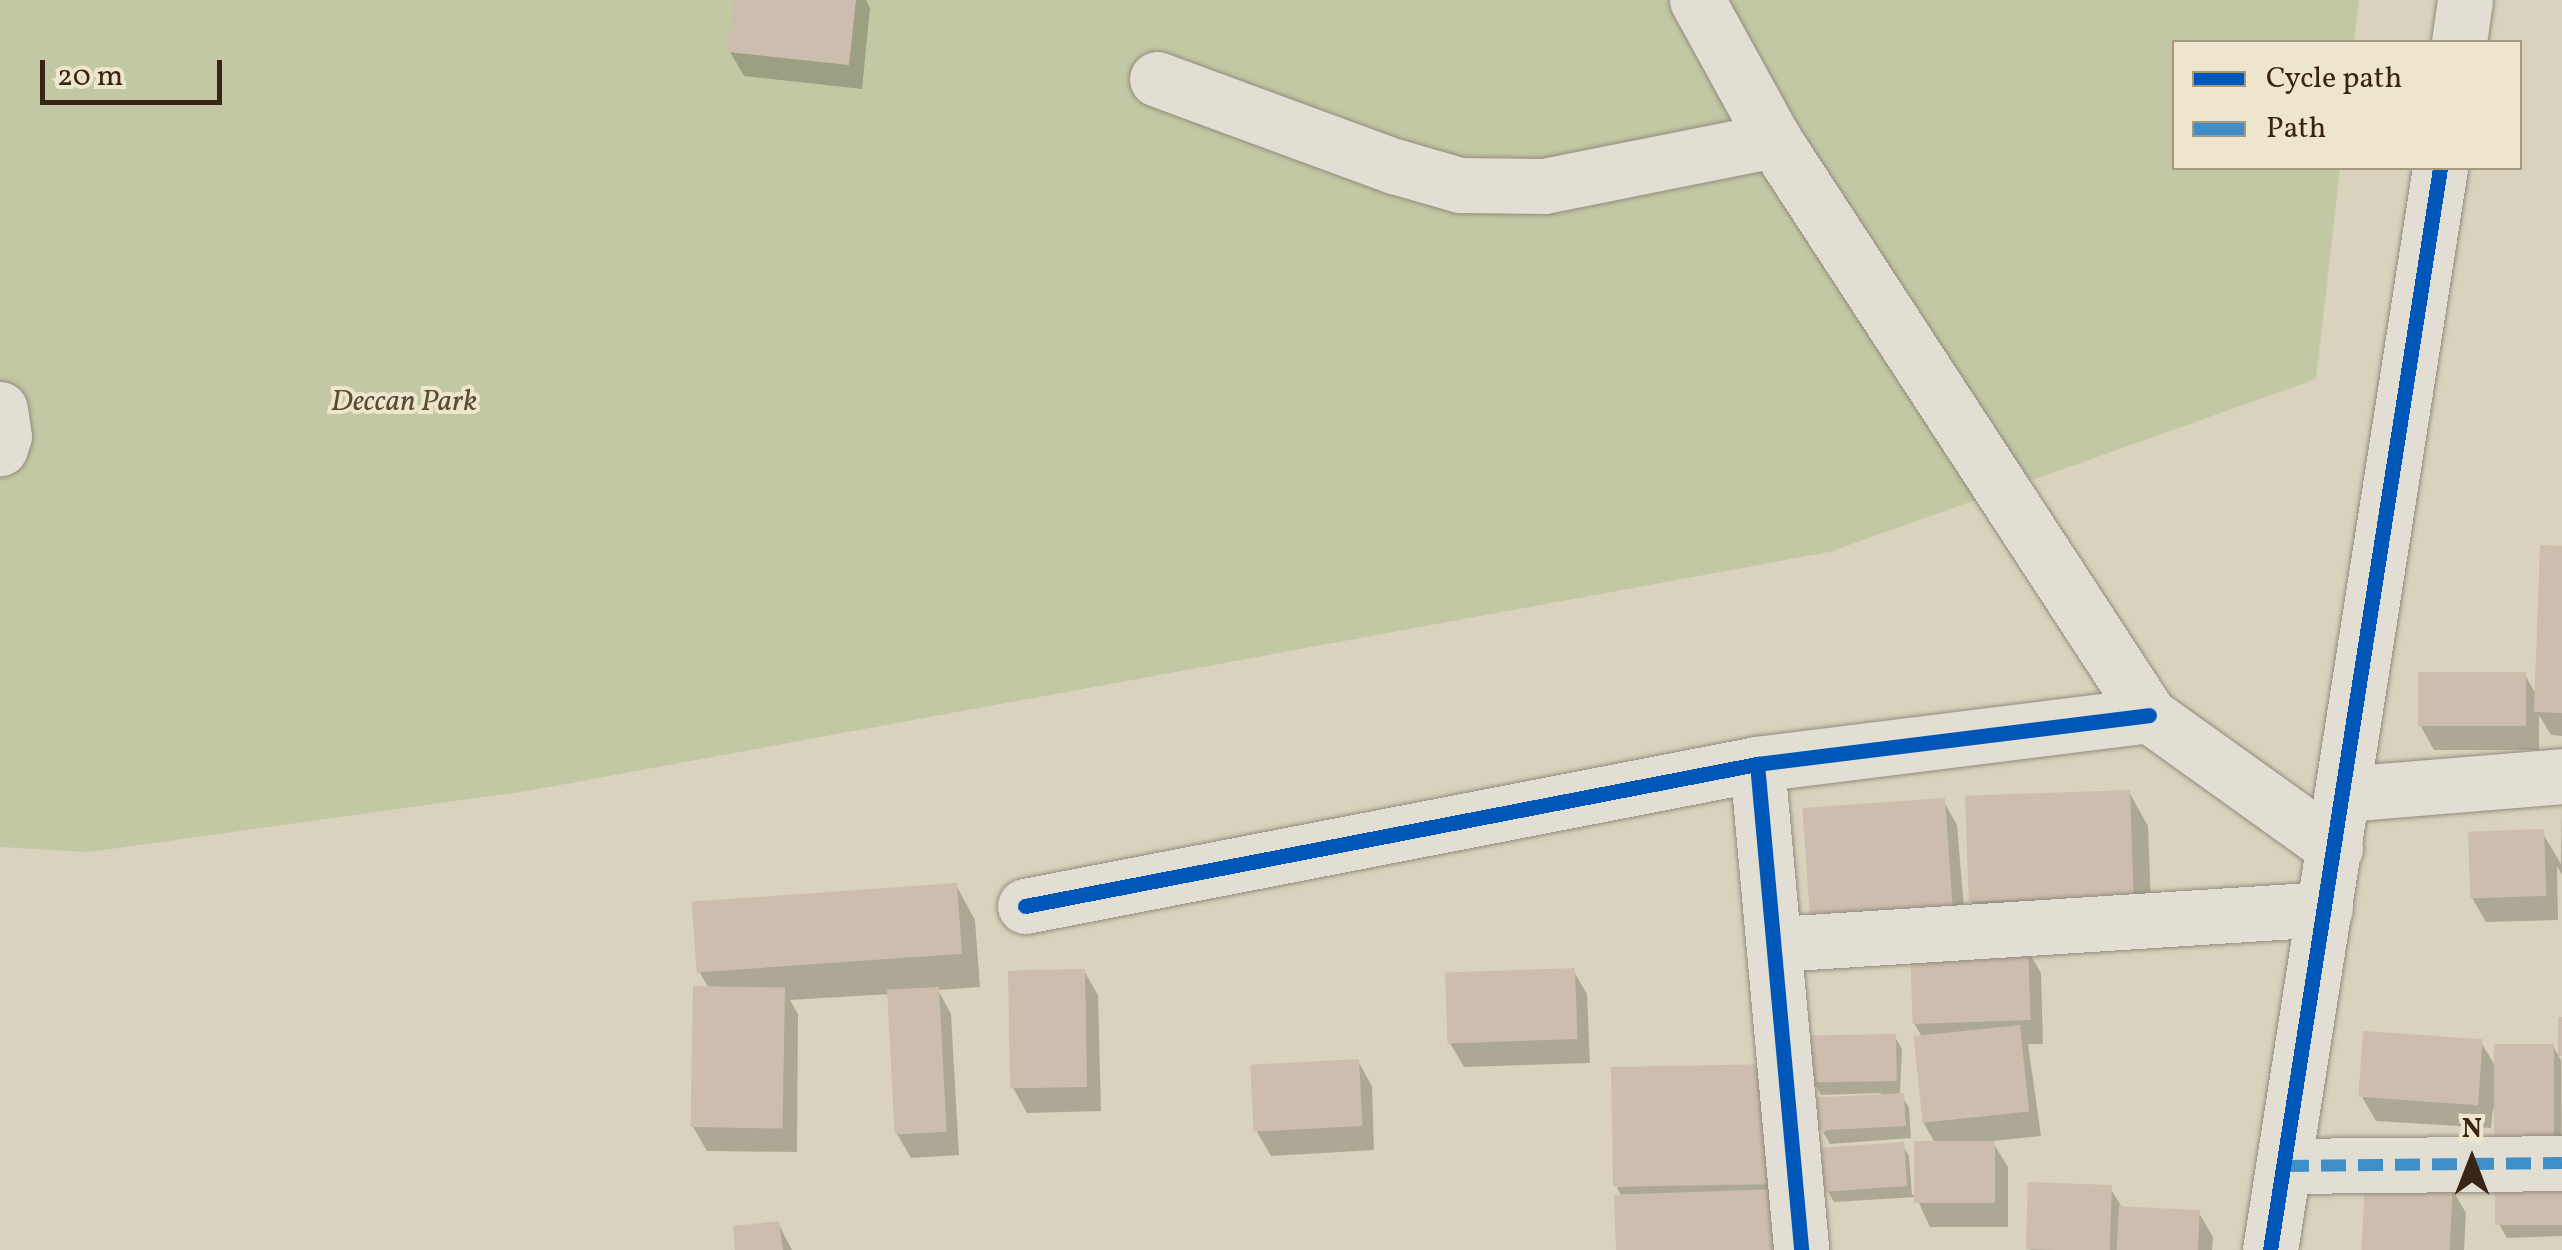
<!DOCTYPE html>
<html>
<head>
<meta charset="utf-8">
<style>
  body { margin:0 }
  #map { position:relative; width:2562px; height:1250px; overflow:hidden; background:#d9d2bc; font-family:Vollkorn,serif }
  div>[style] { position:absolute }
  .green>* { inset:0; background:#c2c8a3 }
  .shadow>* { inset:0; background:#0003 }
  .building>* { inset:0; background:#cdbdaf; transform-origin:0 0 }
  .roads { filter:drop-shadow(0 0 2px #928b7d) drop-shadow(0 0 2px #928b7d) }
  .minor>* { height:55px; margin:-27.5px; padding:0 27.5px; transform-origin:27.5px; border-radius:27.5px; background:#e2ded3 }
  .quiet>* { height:12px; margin-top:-6px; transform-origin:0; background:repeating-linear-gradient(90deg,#3e8fc8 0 25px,transparent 0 37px) }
  .cycleway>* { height:15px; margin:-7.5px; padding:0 7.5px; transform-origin:7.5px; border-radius:7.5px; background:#0057b8 }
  span { translate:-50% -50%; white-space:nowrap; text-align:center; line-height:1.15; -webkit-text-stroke:8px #eee6cc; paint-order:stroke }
  .park-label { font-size:30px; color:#584c33; font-style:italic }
  .legend { position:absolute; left:2172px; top:40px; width:350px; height:130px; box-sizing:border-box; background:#eee6cc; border:2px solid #a69982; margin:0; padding:12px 18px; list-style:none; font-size:30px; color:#3a2514 }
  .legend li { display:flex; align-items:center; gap:20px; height:50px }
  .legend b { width:50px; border:2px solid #a69982 }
  .north { position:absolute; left:2422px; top:1110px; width:100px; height:100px; -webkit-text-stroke:8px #eee6cc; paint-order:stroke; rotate:0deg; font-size:28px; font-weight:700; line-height:40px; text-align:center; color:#3a2514 }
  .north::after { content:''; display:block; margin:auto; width:35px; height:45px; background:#3a2514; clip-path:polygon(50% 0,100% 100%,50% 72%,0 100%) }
  .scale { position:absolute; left:40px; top:60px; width:182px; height:45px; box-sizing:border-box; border:5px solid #3a2514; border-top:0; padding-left:12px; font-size:30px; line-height:35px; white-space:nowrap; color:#3a2514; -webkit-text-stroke:8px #eee6cc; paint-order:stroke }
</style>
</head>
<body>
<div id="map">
  <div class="green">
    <i style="clip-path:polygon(0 0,2359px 0,2354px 42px,2174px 42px,2174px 168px,2340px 168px,2316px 379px,1829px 552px,527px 791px,89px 852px,0 847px)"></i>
  </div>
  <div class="shadow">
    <i style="clip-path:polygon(736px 0,866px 0,870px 8px,862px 89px,744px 76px,730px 52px)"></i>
    <i style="clip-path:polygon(2562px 548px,2562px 736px,2551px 735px,2539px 715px,2539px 750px,2434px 750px,2420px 725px,2525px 675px,2537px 696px)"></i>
    <i style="clip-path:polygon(2129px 792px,2148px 826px,2152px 930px,1991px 936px,1971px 901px)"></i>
    <i style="clip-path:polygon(1943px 800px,1957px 825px,1966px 931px,1805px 811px)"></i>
    <i style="clip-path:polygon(2562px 803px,2562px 875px,2557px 866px,2558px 920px,2486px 922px,2472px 898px,2542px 832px,2561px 864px)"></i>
    <i style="clip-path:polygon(956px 885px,975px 920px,980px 987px,938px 990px,951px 1014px,959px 1155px,911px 1158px,897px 1134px,890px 994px,790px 1000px,798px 1014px,797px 1152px,707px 1151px,693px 1127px,709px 989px,699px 971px)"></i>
    <i style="clip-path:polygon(2027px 949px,2041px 973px,2043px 1044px,2028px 1044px,2041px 1136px,1992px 1141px,2008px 1167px,2008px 1227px,1930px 1227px,1916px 1197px,1834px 1202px,1827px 1190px,1902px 1144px,1909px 1156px,1912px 1195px,1916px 1195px,1935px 1143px,1923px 1122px,1922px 1037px,1914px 1023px)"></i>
    <i style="clip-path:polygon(1573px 970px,1587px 994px,1590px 1063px,1464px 1067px,1450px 1043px)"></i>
    <i style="clip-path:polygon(1084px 971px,1098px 995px,1101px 1111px,1027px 1113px,1013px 1088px)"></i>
    <i style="clip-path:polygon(2561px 1020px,2562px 1236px,2507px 1238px,2500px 1226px,2497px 1110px,2493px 1109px,2491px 1128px,2376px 1121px,2362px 1097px,2481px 1042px,2497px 1069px,2553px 1046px,2561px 1060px)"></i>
    <i style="clip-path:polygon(1895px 1037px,1902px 1049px,1900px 1092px,1909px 1108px,1911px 1138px,1830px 1144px,1823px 1132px,1881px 1097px,1881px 1093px,1821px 1095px,1814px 1083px)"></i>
    <i style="clip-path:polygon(1358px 1061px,1372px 1086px,1374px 1150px,1271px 1156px,1257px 1132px)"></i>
    <i style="clip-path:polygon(1774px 1066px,1797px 1250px,1619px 1250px,1622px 1197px,1617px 1188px)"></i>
    <i style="clip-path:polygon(2110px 1188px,2123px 1209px,2199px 1213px,2213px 1237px,2212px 1250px,2029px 1250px)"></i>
    <i style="clip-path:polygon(2452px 1189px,2466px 1213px,2464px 1250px,2365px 1250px)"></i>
    <i style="clip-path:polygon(778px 1223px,792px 1250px,738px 1250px)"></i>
  </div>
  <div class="building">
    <i style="clip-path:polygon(733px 0,856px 0,849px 65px,728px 52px)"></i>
    <i style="clip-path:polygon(2540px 545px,2562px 546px,2562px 713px,2534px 712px)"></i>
    <i style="left:2418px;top:672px;width:108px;height:54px"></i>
    <i style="left:2130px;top:790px;width:106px;height:165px;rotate:88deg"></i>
    <i style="left:1945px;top:798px;width:109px;height:143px;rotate:86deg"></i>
    <i style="left:2544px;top:829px;width:67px;height:76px;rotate:88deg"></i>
    <i style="left:957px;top:883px;width:71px;height:266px;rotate:86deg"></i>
    <i style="left:2028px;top:946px;width:74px;height:118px;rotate:88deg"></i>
    <i style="left:1575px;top:968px;width:71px;height:130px;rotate:88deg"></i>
    <i style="left:1085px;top:969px;width:118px;height:77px;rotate:89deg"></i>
    <i style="left:693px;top:986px;width:92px;height:141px;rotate:1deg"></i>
    <i style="left:939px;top:987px;width:145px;height:52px;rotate:87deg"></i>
    <i style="left:2558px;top:1017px;width:4px;height:39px"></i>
    <i style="left:2020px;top:1025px;width:87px;height:107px;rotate:84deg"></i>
    <i style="left:2363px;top:1031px;width:120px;height:66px;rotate:4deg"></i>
    <i style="left:1896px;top:1034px;width:47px;height:85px;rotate:89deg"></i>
    <i style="left:2494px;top:1044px;width:60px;height:115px"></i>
    <i style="left:1359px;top:1059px;width:67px;height:109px;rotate:87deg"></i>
    <i style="left:1776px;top:1064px;width:120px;height:165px;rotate:89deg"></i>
    <i style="left:1904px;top:1093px;width:33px;height:87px;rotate:87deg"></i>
    <i style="left:1914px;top:1141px;width:81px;height:62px"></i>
    <i style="left:1904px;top:1142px;width:44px;height:83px;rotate:86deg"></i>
    <i style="left:2562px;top:1173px;width:52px;height:67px;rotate:90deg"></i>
    <i style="left:2028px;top:1182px;width:84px;height:67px;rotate:2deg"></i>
    <i style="left:2365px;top:1182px;width:88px;height:68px;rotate:3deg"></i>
    <i style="left:1778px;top:1189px;width:61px;height:164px;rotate:88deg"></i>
    <i style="left:2119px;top:1206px;width:81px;height:44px;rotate:3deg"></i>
    <i style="clip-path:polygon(779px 1221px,783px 1250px,735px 1250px,733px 1226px)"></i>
  </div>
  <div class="roads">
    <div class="minor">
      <i style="left:1697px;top:0;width:160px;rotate:61.2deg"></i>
      <i style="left:1774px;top:140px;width:686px;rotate:56.89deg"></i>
      <i style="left:2149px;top:715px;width:229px;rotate:35.6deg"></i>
      <i style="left:2459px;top:42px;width:42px;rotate:-81.9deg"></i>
      <i style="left:1157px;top:79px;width:252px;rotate:20.2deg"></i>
      <i style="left:1394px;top:166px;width:69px;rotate:16.1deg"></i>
      <i style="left:1460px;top:185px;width:84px;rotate:0.7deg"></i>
      <i style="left:1544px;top:186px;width:235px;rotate:-11.3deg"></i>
      <i style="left:0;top:409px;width:27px;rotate:82deg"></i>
      <i style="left:4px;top:436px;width:13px;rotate:108deg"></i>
      <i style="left:1757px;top:764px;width:488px;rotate:84.8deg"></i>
      <i style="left:2344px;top:794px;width:219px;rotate:-4.7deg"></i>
      <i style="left:1025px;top:906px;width:746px;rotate:-10.98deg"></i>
      <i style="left:1757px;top:764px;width:395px;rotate:-7.1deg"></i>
      <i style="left:1777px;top:944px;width:549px;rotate:-3.65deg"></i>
      <i style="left:2284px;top:1166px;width:278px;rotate:-0.6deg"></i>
      <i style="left:2270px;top:1250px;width:1095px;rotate:-81.07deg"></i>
    </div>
  </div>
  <div class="quiet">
    <i style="left:2284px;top:1166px;width:278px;rotate:-0.6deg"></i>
  </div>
  <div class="cycleway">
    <i style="left:1757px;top:764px;width:488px;rotate:84.8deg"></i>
    <i style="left:1025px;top:906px;width:746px;rotate:-10.98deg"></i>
    <i style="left:1757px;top:764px;width:395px;rotate:-7.1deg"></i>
    <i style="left:2270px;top:1250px;width:1095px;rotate:-81.07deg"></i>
  </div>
  <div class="park-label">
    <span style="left:404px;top:402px">Deccan Park</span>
  </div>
  <ul class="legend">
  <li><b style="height:12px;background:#0057b8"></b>Cycle path</li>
  <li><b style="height:12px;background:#3e8fc8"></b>Path</li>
  </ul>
  <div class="north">N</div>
  <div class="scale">20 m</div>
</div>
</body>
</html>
